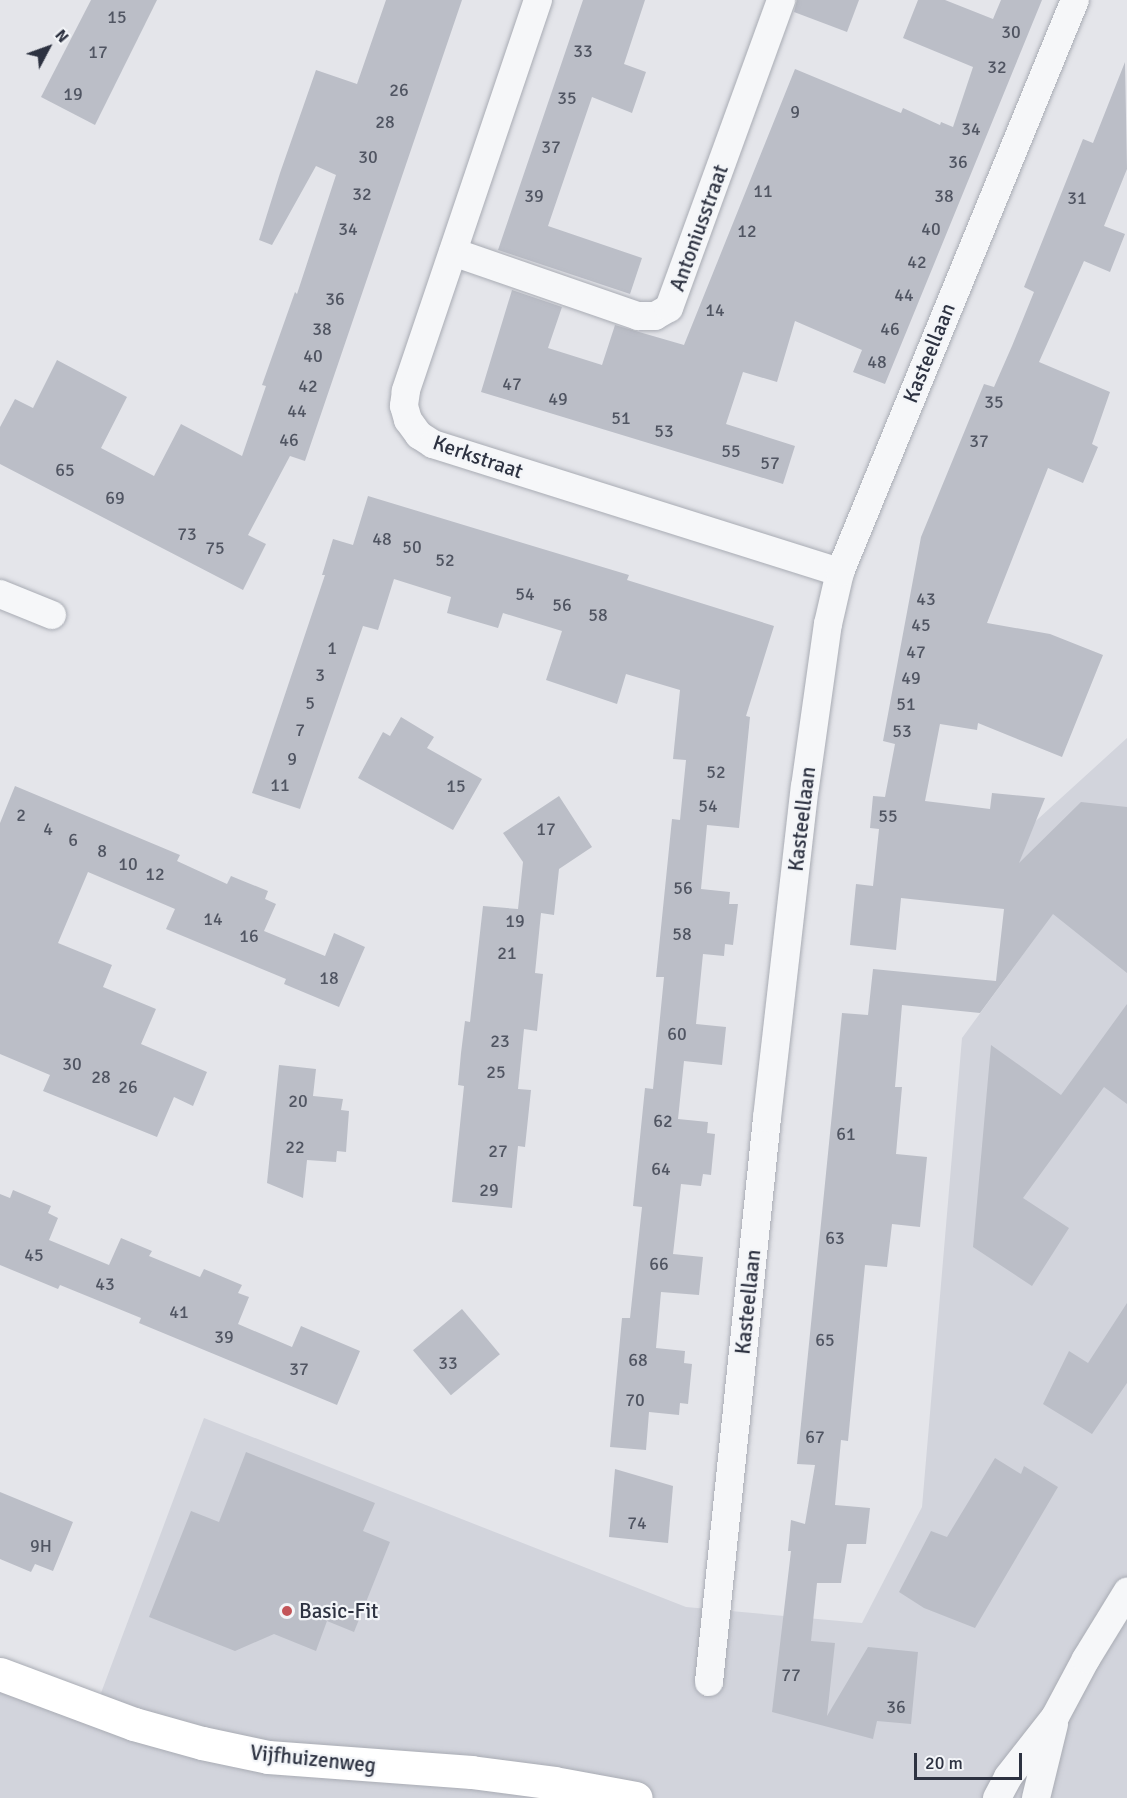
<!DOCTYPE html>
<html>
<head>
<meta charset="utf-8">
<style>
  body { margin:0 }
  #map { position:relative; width:1127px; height:1798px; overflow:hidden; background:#e4e5ea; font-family:Signika,sans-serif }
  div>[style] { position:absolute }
  .built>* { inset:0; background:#d2d4dc }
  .building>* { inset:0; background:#bbbec7; transform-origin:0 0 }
  .roads { filter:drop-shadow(0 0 2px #a9acb4) drop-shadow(0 0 2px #a9acb4) }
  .street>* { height:28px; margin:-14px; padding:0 14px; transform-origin:14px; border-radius:14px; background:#f6f7f9 }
  .secondary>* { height:33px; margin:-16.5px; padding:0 16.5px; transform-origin:16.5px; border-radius:16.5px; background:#fff }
  .dots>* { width:16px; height:16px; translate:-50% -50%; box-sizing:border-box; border:3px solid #f3f5f8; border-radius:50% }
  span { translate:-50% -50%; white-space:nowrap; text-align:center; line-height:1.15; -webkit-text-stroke:4.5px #f3f5f8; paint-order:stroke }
  .number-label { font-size:18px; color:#505562 }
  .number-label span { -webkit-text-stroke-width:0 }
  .street-label { font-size:21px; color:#2d3241 }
  .poi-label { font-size:21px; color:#2d3241 }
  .left { translate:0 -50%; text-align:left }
  .north { position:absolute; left:18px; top:18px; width:60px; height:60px; -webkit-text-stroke:4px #f3f5f8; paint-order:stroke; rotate:49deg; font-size:16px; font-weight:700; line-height:24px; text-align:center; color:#2d3241 }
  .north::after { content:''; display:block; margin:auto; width:21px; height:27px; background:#2d3241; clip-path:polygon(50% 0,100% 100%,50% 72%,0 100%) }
  .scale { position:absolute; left:914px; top:1753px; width:108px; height:27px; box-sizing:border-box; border:3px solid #2d3241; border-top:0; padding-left:8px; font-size:18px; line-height:21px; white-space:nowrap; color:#2d3241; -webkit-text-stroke:4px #f3f5f8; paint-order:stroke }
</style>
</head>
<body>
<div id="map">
  <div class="built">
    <i style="clip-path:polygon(1127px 738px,1127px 1798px,0 1798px,0 1674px,95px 1709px,204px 1418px,686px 1607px,862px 1623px,922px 1507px,962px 1038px,1041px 930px,982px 870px)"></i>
  </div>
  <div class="building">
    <i style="clip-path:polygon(91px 0,157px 0,95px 125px,41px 97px)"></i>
    <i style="clip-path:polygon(386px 0,462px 0,305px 461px,290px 456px,248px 535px,266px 544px,243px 590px,0 464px,0 427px,15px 399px,33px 408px,57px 360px,127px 397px,101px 448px,154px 476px,181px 424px,242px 456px,266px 386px,262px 385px,295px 292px,297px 294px,336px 175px,316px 166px,272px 245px,259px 240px,280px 173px,316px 70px,357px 84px)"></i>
    <i style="clip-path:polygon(583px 0,645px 0,624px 64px,646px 72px,632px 113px,592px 97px,548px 226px,642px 258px,630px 294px,498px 250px)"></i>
    <i style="clip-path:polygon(797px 0,859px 0,847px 32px,794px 12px)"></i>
    <i style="clip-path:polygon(918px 0,945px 0,993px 19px,1001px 0,1042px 0,885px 384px,853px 372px,862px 350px,795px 321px,777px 382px,743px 372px,726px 424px,795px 446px,783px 484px,481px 392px,512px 290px,562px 307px,548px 348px,602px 365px,615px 325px,684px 345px,795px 69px,901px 113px,903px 108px,940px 125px,941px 122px,953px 127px,973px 67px,903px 38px)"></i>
    <i style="clip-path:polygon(1125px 62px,1127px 169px,1104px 226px,1125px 234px,1110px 272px,1084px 261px,1039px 362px,1110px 392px,1092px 444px,1098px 447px,1083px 483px,1048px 468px,987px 623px,1050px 634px,1103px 655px,1062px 757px,978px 723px,977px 730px,940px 724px,925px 801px,990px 809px,992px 793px,1045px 798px,1019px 863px,1081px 802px,1127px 807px,1127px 973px,1053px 914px,980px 1013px,902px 1005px,895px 1087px,902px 1087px,896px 1154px,927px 1157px,920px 1227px,892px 1224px,887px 1267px,865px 1265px,848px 1441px,841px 1440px,835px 1505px,870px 1508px,866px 1544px,847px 1544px,841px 1583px,817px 1583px,811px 1641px,835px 1643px,827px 1716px,868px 1647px,918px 1652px,911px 1724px,877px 1721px,873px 1739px,772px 1712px,791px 1551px,788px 1551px,791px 1520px,805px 1524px,815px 1465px,797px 1464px,842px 1013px,868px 1015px,873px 969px,996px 981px,1004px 909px,901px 898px,896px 950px,850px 945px,856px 884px,873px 886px,879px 829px,870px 828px,873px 796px,885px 797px,895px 744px,883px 741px,921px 537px,984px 384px,994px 387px,1012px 346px,1034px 292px,1024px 287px,1083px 139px,1093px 143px)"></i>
    <i style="clip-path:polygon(368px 496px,629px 575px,627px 580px,774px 626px,746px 716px,750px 717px,739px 828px,707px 825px,701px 889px,730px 892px,729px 904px,738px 904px,733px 945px,725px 944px,724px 956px,703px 954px,696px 1024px,726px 1027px,722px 1065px,684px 1061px,678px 1119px,708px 1122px,707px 1133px,715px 1134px,711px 1175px,703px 1174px,701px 1186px,681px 1184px,673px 1254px,703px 1257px,699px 1295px,661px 1292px,656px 1348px,685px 1351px,684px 1363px,692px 1364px,688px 1404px,680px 1403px,679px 1415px,649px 1412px,646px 1450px,610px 1447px,622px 1318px,630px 1318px,642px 1207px,633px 1206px,645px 1088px,653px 1089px,664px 977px,656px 977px,672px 819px,680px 820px,686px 760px,673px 759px,680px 690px,626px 674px,617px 704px,546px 680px,562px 631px,503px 613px,498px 628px,447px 613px,451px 597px,394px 579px,378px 630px,363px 626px,300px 809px,252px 793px,325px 575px,322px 575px,333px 539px,353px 545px)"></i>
    <i style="clip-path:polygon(401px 717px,434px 737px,427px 748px,482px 779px,453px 830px,358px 778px,383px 732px,390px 736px)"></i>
    <i style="clip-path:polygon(15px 786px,180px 855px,177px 861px,227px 884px,231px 876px,268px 891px,265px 899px,276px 904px,264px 931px,325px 956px,334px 933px,365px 947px,339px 1007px,284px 984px,286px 979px,166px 929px,175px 909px,88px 872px,58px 943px,112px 965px,103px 987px,156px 1009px,141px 1044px,207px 1072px,193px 1106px,174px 1097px,157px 1137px,43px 1091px,50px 1075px,0 1054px,0 823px)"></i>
    <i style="clip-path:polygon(559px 796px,592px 847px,559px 869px,554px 915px,541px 913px,535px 973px,543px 974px,537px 1031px,524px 1029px,518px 1089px,531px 1090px,525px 1147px,518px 1146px,512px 1208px,452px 1202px,464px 1086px,458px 1085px,461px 1053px,465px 1021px,470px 1022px,483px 906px,518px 909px,523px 862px,503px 833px)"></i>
    <i style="clip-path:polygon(1127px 1004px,1127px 1104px,1104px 1087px,1023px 1198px,1069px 1228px,1032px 1286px,973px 1247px,991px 1045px,1061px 1095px)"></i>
    <i style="clip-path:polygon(279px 1065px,316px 1069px,313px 1096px,343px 1099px,341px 1110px,349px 1111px,346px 1152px,337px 1151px,336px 1162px,307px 1160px,303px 1198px,267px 1183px)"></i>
    <i style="clip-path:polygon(13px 1190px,51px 1206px,48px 1213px,58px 1218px,49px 1240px,109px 1265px,121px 1238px,152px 1251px,149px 1256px,200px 1277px,204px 1269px,242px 1285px,238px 1293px,249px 1297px,238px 1324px,292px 1347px,301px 1326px,360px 1351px,337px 1405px,139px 1323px,141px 1318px,60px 1285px,58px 1289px,0 1265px,0 1194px,10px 1198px)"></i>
    <i style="clip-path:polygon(1127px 1303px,1127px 1383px,1092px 1434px,1043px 1404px,1069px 1351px,1088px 1363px)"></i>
    <i style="left:462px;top:1309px;width:59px;height:64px;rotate:50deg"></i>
    <i style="clip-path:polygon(246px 1452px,375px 1503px,363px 1531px,390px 1542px,354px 1632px,327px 1621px,316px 1651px,274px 1634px,235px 1651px,149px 1617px,191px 1511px,219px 1522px)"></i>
    <i style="clip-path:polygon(995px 1458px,1021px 1474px,1024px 1466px,1058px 1487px,975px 1628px,924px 1608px,899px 1592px,931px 1531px,947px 1537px)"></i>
    <i style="clip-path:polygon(615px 1469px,673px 1486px,668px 1543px,609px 1537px)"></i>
    <i style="clip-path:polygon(0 1492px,73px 1522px,53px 1571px,35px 1564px,31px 1572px,0 1559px)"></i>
  </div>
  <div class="roads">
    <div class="street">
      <i style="left:538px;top:0;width:413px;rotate:108.7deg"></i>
      <i style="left:406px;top:391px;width:15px;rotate:98deg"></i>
      <i style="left:404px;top:406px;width:15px;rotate:74deg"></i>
      <i style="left:408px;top:420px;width:19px;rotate:54deg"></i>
      <i style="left:419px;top:435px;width:17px;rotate:33deg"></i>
      <i style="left:433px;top:444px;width:427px;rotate:17.5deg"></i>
      <i style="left:453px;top:252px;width:196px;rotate:19.1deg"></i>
      <i style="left:638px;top:316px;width:17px"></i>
      <i style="left:655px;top:316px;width:16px;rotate:-30deg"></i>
      <i style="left:669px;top:308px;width:328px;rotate:-70deg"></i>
      <i style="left:0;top:594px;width:56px;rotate:22deg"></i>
      <i style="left:709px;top:1682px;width:567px;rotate:-84.13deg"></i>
      <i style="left:767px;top:1118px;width:333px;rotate:-83.5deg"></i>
      <i style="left:805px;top:787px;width:165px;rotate:-82deg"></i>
      <i style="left:828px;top:624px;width:53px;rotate:-77deg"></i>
      <i style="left:840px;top:572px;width:618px;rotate:-67.67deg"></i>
      <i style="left:997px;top:1798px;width:24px;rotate:-62deg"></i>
      <i style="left:1008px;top:1777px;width:76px;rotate:-51.9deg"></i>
      <i style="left:1055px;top:1717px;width:66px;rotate:-61.9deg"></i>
      <i style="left:1086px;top:1659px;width:79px;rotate:-58.5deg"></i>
      <i style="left:1036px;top:1798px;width:76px;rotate:-76.3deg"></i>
    </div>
    <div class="secondary">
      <i style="left:0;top:1674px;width:143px;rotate:20.5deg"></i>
      <i style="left:134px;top:1724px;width:71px;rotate:15.6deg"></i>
      <i style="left:202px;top:1743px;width:67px;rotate:12deg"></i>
      <i style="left:268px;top:1757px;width:204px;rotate:4.2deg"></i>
      <i style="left:471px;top:1772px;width:84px;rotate:7.5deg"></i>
      <i style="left:554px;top:1783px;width:83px;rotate:10.4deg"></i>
    </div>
  </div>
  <div class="dots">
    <i style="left:287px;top:1611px;background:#c35559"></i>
  </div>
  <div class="number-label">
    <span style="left:117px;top:17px">15</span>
    <span style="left:1011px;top:32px">30</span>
    <span style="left:583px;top:51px">33</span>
    <span style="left:98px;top:52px">17</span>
    <span style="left:997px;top:67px">32</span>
    <span style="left:399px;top:90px">26</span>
    <span style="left:73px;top:94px">19</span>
    <span style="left:567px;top:98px">35</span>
    <span style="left:795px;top:112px">9</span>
    <span style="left:385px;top:122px">28</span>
    <span style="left:971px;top:129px">34</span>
    <span style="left:551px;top:147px">37</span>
    <span style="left:368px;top:157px">30</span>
    <span style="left:958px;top:162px">36</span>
    <span style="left:763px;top:191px">11</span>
    <span style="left:362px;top:194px">32</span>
    <span style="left:534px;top:196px">39</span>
    <span style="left:944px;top:196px">38</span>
    <span style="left:1077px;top:198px">31</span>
    <span style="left:348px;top:229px">34</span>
    <span style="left:931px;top:229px">40</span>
    <span style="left:747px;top:231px">12</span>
    <span style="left:917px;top:262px">42</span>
    <span style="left:904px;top:295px">44</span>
    <span style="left:335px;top:299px">36</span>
    <span style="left:715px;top:310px">14</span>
    <span style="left:322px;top:329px">38</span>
    <span style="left:890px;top:329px">46</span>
    <span style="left:313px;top:356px">40</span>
    <span style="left:877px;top:362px">48</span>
    <span style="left:512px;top:384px">47</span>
    <span style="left:308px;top:386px">42</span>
    <span style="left:558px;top:399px">49</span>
    <span style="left:994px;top:402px">35</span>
    <span style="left:297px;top:411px">44</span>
    <span style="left:621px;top:418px">51</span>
    <span style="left:664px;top:431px">53</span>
    <span style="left:289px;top:440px">46</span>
    <span style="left:979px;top:441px">37</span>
    <span style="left:731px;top:451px">55</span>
    <span style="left:770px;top:463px">57</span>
    <span style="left:65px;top:470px">65</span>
    <span style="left:115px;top:498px">69</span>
    <span style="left:187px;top:534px">73</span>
    <span style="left:382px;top:539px">48</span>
    <span style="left:412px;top:547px">50</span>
    <span style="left:215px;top:548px">75</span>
    <span style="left:445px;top:560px">52</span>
    <span style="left:525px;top:594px">54</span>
    <span style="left:926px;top:599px">43</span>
    <span style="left:562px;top:605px">56</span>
    <span style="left:598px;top:615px">58</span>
    <span style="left:921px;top:625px">45</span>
    <span style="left:332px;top:648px">1</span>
    <span style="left:916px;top:652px">47</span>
    <span style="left:320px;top:675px">3</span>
    <span style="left:911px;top:678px">49</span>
    <span style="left:310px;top:703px">5</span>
    <span style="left:906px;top:704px">51</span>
    <span style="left:300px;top:730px">7</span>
    <span style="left:902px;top:731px">53</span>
    <span style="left:292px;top:759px">9</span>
    <span style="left:716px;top:772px">52</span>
    <span style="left:280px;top:785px">11</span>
    <span style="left:456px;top:786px">15</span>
    <span style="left:708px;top:806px">54</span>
    <span style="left:21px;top:815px">2</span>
    <span style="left:888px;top:816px">55</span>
    <span style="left:48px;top:829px">4</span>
    <span style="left:546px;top:829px">17</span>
    <span style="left:73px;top:840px">6</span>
    <span style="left:102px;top:851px">8</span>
    <span style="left:128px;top:864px">10</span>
    <span style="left:155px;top:874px">12</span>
    <span style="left:683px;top:888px">56</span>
    <span style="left:213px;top:919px">14</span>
    <span style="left:515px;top:921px">19</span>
    <span style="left:682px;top:934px">58</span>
    <span style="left:249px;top:936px">16</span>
    <span style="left:507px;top:953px">21</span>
    <span style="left:329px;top:978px">18</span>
    <span style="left:677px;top:1034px">60</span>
    <span style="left:500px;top:1041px">23</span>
    <span style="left:72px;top:1064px">30</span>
    <span style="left:496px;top:1072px">25</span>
    <span style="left:101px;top:1077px">28</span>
    <span style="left:128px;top:1087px">26</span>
    <span style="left:298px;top:1101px">20</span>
    <span style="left:663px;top:1121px">62</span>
    <span style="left:846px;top:1134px">61</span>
    <span style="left:295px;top:1147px">22</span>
    <span style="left:498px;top:1151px">27</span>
    <span style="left:661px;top:1169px">64</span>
    <span style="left:489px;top:1190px">29</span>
    <span style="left:835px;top:1238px">63</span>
    <span style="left:34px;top:1255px">45</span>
    <span style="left:659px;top:1264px">66</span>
    <span style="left:105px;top:1284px">43</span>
    <span style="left:179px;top:1312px">41</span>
    <span style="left:224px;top:1337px">39</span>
    <span style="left:825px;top:1340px">65</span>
    <span style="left:638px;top:1360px">68</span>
    <span style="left:448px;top:1363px">33</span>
    <span style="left:299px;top:1369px">37</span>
    <span style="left:635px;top:1400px">70</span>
    <span style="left:815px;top:1437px">67</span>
    <span style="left:637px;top:1523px">74</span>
    <span style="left:41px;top:1546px">9H</span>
    <span style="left:791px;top:1675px">77</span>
    <span style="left:896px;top:1707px">36</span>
  </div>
  <div class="street-label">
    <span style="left:699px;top:228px;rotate:-70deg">Antoniusstraat</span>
    <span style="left:929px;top:353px;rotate:-68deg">Kasteellaan</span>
    <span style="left:478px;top:457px;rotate:19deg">Kerkstraat</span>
    <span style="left:802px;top:819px;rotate:-83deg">Kasteellaan</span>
    <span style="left:748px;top:1302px;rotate:-84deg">Kasteellaan</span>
    <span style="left:313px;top:1759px;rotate:6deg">Vijfhuizenweg</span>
  </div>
  <div class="poi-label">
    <span class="left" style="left:299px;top:1611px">Basic-Fit</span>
  </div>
  <div class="north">N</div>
  <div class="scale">20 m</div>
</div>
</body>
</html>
